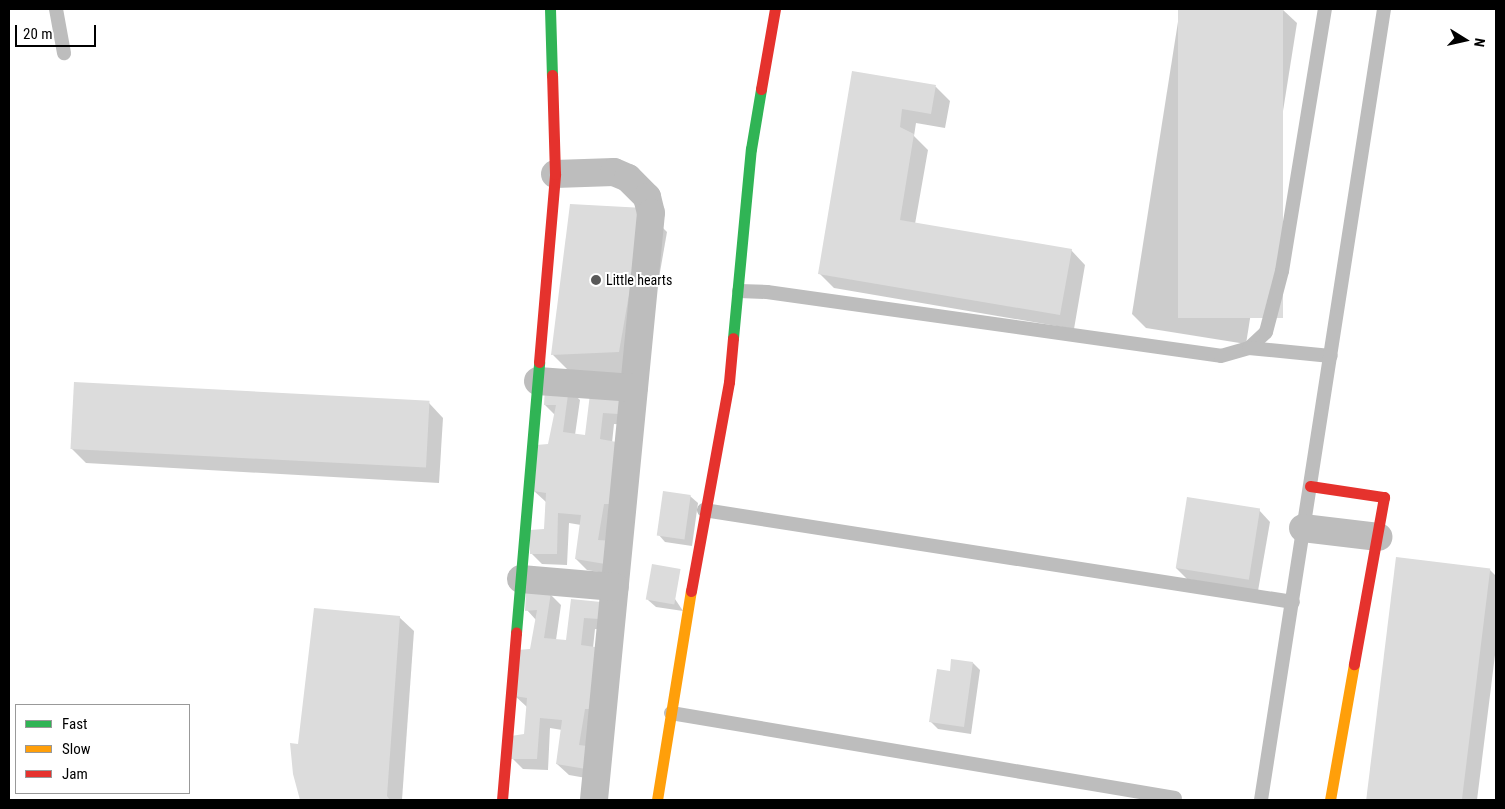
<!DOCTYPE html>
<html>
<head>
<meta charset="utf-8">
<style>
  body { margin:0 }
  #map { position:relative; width:1505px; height:809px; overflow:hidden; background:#fff; font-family:"Roboto Condensed",sans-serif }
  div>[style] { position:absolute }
  .shadow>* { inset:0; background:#0003 }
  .building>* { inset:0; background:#dcdcdc; transform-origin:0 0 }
  .lane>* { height:14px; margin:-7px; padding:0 7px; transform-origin:7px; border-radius:7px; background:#bdbdbd }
  .street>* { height:28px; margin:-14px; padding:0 14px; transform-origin:14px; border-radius:14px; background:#bdbdbd }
  .fast>* { height:11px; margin:-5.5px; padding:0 5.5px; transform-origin:5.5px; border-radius:5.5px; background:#30b455 }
  .slow>* { height:11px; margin:-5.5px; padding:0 5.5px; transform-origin:5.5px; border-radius:5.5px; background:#ff9f0a }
  .jam>* { height:11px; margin:-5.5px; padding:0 5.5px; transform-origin:5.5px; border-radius:5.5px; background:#e5322d }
  .dots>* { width:14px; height:14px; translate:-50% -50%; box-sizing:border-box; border:2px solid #fff; border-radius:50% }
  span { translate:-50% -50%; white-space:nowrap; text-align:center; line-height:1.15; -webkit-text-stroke:4px #fff; paint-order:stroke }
  .poi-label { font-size:14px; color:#000 }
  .left { translate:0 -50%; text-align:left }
  .frame { position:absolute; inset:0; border:10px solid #000; pointer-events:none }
  .legend { position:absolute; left:15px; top:704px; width:175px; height:90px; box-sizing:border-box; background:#fff; border:1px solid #999; margin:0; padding:6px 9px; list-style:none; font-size:15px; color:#000 }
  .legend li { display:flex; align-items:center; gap:10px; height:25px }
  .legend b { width:25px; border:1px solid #999 }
  .north { position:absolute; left:1440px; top:15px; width:50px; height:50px; -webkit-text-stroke:4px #fff; paint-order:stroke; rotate:100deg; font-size:14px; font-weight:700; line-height:20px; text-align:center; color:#000 }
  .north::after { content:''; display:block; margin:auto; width:18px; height:22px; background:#000; clip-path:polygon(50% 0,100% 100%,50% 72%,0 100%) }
  .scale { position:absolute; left:15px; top:25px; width:81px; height:22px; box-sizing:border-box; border:2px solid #000; border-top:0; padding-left:6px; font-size:15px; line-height:18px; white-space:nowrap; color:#000; -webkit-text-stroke:4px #fff; paint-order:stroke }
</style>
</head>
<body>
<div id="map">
  <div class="shadow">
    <i style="clip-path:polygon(1180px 9px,1282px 9px,1297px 23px,1246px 344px,1146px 328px,1132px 314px)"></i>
    <i style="clip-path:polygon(853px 72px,936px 87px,950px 101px,945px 128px,916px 123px,914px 136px,928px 150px,915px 224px,1071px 250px,1085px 265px,1074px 329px,834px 288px,820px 274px)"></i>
    <i style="clip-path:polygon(644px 209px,667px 232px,642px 375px,575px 377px,552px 354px)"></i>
    <i style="clip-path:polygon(569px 389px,580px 400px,575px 435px,586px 437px,591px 395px,619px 398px,629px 425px,614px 424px,612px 443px,622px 576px,587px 570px,576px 559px,581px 525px,569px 523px,567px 565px,542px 564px,531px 553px,545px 530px,546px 502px,534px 491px,549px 445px,555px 415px,545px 405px)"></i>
    <i style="clip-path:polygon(429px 403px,443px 418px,439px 483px,86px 463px,72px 449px)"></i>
    <i style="clip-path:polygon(690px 496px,698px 503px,692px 546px,665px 542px,658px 534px)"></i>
    <i style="clip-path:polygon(1259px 510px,1270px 522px,1258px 591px,1187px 579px,1176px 568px)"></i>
    <i style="clip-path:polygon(1398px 558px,1490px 570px,1496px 576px,1496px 647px,1477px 800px,1368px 800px)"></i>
    <i style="clip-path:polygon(653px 566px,683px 611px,656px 607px,648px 600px)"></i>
    <i style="clip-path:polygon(550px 594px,561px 605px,556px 640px,567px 642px,572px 600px,601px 603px,610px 630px,595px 629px,593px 648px,603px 781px,569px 775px,557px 764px,562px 730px,550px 728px,548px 770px,523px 769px,512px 758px,526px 735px,527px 707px,515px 696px,531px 650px,536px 620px,527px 610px)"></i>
    <i style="clip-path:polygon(399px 617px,414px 631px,402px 800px,301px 800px,294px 774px,299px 745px)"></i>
    <i style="clip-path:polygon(973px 663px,980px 670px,971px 734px,938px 729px,930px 721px,951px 672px)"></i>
  </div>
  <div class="building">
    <i style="left:1178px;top:9px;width:105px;height:309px"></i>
    <i style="clip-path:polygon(852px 71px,936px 85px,931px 114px,902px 109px,900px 127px,914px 134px,900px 220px,1072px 249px,1060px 315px,818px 274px)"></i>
    <i style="clip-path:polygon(570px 204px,644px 208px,619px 352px,551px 355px)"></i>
    <i style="left:74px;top:382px;width:356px;height:67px;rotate:3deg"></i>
    <i style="clip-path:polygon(545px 386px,569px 387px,563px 432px,585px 435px,590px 394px,620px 397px,618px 414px,603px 413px,600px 439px,622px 443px,616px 504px,604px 504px,598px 540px,614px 541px,611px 565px,575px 559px,581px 515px,558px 513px,557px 554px,530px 554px,530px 530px,544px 529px,546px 493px,533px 491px,536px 445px,548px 444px,556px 405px,544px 405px)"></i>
    <i style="left:663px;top:491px;width:28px;height:45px;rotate:8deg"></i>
    <i style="left:1187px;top:497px;width:74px;height:72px;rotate:9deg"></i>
    <i style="left:1396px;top:557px;width:95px;height:245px;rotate:7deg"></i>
    <i style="left:652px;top:564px;width:29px;height:36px;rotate:10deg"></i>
    <i style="clip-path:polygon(526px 592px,551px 592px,544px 638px,566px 640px,571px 599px,601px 602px,599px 619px,584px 618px,581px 645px,602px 648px,597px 709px,585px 709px,579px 745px,595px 747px,592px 770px,556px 764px,562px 720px,540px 718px,537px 759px,511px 759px,511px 736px,524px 734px,527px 698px,514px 696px,518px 650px,530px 649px,537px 610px,525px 611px)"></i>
    <i style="clip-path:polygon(314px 608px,400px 616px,387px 796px,390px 800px,300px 800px,293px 774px,290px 743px,298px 744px)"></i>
    <i style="clip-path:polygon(951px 659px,973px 662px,964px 727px,929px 722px,937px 669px,950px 671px)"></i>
  </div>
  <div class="lane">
    <i style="left:56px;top:9px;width:45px;rotate:79.7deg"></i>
    <i style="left:739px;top:291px;width:28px;rotate:2deg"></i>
    <i style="left:767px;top:292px;width:458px;rotate:8deg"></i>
    <i style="left:1221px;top:356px;width:29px;rotate:-16deg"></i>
    <i style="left:1249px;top:348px;width:23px;rotate:-43deg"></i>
    <i style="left:1266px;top:332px;width:63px;rotate:-75.3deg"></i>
    <i style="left:1282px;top:271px;width:266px;rotate:-80.7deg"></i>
    <i style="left:1249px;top:348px;width:82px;rotate:5.6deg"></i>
    <i style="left:704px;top:510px;width:596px;rotate:8.88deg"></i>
    <i style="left:671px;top:713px;width:511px;rotate:9.57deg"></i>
    <i style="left:1261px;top:800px;width:801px;rotate:-81.16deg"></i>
  </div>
  <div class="street">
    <i style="left:555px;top:174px;width:59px;rotate:-1.9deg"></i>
    <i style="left:614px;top:172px;width:15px;rotate:23deg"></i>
    <i style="left:628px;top:178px;width:27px;rotate:45deg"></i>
    <i style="left:647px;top:197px;width:16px;rotate:76deg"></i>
    <i style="left:651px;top:213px;width:590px;rotate:95.55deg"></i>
    <i style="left:538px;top:381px;width:96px;rotate:4.2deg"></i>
    <i style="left:1303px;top:528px;width:76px;rotate:6.8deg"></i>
    <i style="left:521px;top:579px;width:94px;rotate:4.9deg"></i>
  </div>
  <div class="fast">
    <i style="left:550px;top:9px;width:66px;rotate:88.3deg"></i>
    <i style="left:733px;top:338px;width:190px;rotate:-84.6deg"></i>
    <i style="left:751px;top:149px;width:61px;rotate:-80.5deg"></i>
    <i style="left:516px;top:633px;width:272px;rotate:-85.1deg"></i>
  </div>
  <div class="slow">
    <i style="left:657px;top:800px;width:212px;rotate:-80.8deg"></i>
    <i style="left:1330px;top:800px;width:138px;rotate:-80deg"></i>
  </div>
  <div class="jam">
    <i style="left:761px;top:89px;width:81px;rotate:-80.1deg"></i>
    <i style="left:539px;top:362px;width:189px;rotate:-85.1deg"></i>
    <i style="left:555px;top:174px;width:99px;rotate:-91.7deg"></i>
    <i style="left:1310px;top:486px;width:75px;rotate:8.5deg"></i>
    <i style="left:1384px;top:497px;width:170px;rotate:100.2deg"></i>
    <i style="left:691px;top:591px;width:212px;rotate:-79.7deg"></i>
    <i style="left:729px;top:382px;width:44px;rotate:-84.8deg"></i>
    <i style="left:502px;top:800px;width:168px;rotate:-85.2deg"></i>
  </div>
  <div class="dots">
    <i style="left:596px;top:280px;background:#595959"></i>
  </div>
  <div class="poi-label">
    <span class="left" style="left:606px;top:280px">Little hearts</span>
  </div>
  <div class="frame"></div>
  <ul class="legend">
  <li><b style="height:6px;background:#30b455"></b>Fast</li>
  <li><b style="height:6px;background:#ff9f0a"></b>Slow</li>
  <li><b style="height:6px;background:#e5322d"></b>Jam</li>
  </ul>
  <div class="north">N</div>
  <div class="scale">20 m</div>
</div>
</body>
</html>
